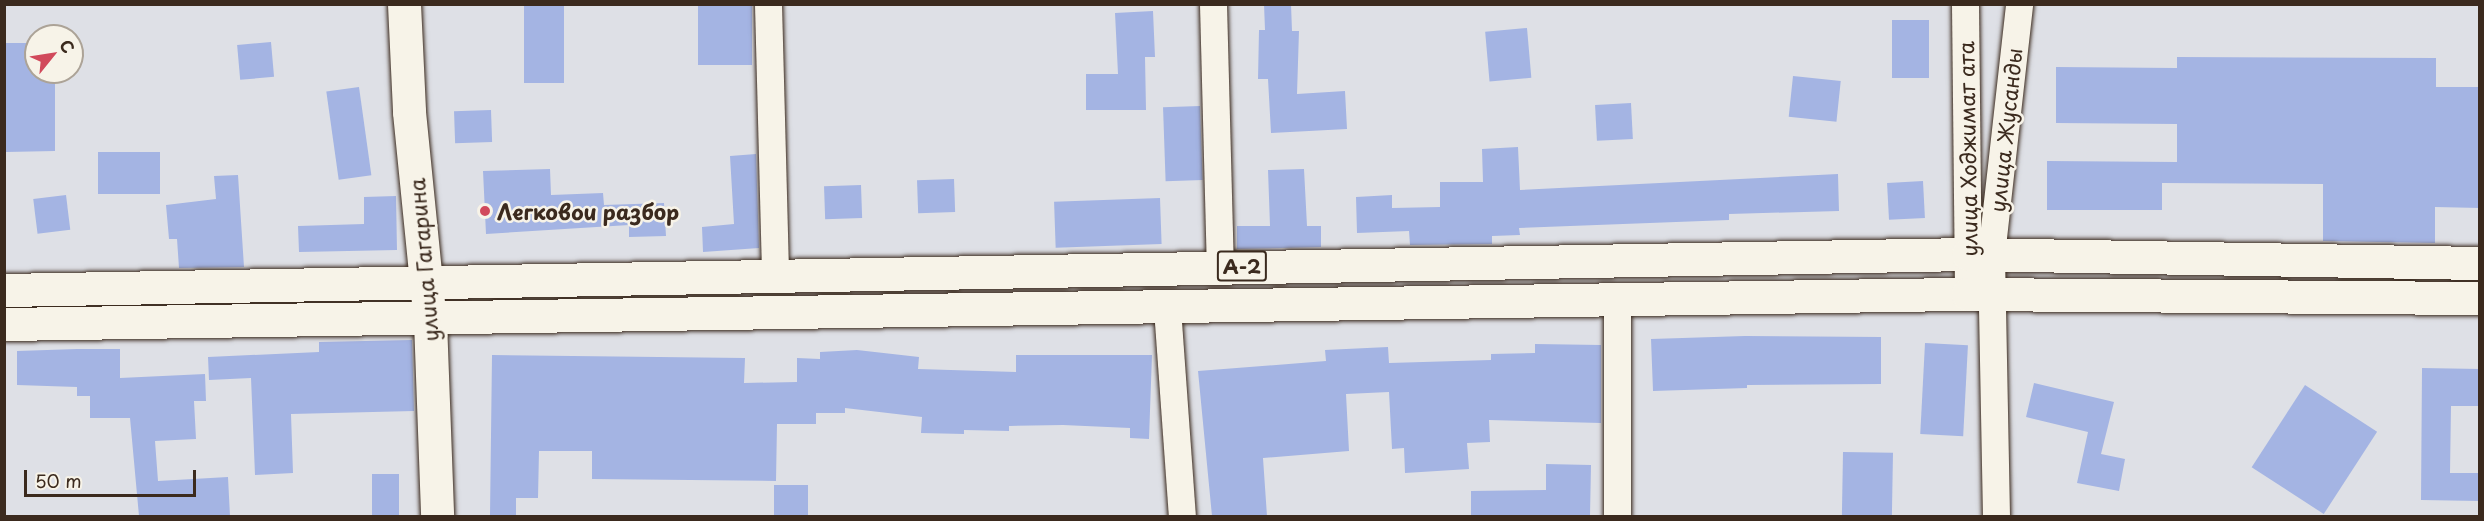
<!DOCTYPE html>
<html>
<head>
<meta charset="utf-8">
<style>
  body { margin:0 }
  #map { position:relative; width:2484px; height:521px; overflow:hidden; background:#dee0e6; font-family:"Playpen Sans",sans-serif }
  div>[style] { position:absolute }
  .building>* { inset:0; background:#a4b4e3; transform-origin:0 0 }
  .roads { filter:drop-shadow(0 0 2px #3b2a1e) drop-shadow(0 0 2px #3b2a1e) }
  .street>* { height:27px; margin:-13.5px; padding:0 13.5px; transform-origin:13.5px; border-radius:13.5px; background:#f7f3e8 }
  .secondary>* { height:33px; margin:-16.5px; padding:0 16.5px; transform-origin:16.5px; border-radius:16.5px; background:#f7f3e8 }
  .highway>* { height:33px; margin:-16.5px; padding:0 16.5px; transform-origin:16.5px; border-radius:16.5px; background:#f7f3e8 }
  .dots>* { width:16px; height:16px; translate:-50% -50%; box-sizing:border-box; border:3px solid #f7f3e8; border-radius:50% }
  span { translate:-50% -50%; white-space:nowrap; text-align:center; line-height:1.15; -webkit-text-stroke:5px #f7f3e8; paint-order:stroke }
  .shield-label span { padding:2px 4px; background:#f7f3e8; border:2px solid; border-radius:4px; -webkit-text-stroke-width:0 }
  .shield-label { font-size:20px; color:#3b2a1e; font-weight:700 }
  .street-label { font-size:21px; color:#3b2a1e }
  .poi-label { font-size:21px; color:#3b2a1e; font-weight:700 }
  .left { translate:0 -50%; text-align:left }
  .frame { position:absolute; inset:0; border:6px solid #3b2a1e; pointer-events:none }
  .north { position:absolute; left:24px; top:24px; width:60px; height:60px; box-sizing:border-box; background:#f7f3e8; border:2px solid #aca397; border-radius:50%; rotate:60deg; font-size:16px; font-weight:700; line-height:24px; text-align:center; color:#3b2a1e }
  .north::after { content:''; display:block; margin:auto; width:21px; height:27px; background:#d1495b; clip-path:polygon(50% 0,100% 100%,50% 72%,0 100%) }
  .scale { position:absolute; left:24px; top:470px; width:172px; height:27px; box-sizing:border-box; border:3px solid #3b2a1e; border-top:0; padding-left:8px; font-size:18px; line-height:21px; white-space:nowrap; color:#3b2a1e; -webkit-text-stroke:4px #f7f3e8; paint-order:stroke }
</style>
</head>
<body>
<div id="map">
  <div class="building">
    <i style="left:524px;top:4px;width:40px;height:79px"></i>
    <i style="left:698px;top:4px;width:54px;height:61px"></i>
    <i style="clip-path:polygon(1264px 4px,1291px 4px,1292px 31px,1299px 31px,1297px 94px,1345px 91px,1347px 129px,1271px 133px,1268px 79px,1258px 79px,1259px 30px,1265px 30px)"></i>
    <i style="clip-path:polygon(1153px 11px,1155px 57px,1145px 57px,1146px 110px,1086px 110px,1086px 74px,1118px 74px,1115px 13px)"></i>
    <i style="left:1892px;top:20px;width:37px;height:58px"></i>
    <i style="left:1527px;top:28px;width:50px;height:42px;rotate:85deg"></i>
    <i style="left:271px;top:42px;width:35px;height:34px;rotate:85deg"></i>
    <i style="clip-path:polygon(5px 43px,36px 43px,36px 72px,55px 72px,55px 151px,6px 152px)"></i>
    <i style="clip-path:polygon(2177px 57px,2436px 58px,2436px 87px,2480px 87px,2480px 208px,2435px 207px,2435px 243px,2323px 241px,2323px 184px,2162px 183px,2162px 210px,2047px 210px,2047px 161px,2177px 162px,2177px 124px,2056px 123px,2056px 67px,2177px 68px)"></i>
    <i style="left:1793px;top:76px;width:48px;height:41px;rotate:6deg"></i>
    <i style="left:359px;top:87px;width:89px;height:33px;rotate:82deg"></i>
    <i style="left:1631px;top:103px;width:36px;height:36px;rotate:87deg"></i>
    <i style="left:1200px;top:106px;width:74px;height:37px;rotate:88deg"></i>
    <i style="left:491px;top:110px;width:32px;height:37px;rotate:88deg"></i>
    <i style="clip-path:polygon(1518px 147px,1520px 190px,1838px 174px,1839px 211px,1729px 214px,1729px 220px,1519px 228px,1520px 235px,1492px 236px,1492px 244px,1410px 245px,1409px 231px,1357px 233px,1356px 197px,1392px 195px,1392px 208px,1440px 207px,1440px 182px,1483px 182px,1482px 149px)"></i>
    <i style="left:98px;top:152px;width:62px;height:42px"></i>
    <i style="clip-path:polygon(756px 154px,759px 248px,703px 252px,702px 227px,734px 224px,730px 156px)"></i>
    <i style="clip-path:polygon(550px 169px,551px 195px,603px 193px,604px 205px,664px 203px,666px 236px,629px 237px,629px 225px,486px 234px,483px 171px)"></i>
    <i style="clip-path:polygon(1304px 169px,1307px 226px,1321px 226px,1321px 247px,1237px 249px,1237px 226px,1270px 226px,1268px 170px)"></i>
    <i style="clip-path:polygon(238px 175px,244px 267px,179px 268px,177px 239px,169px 239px,166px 205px,216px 199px,214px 176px)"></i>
    <i style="left:954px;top:179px;width:33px;height:37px;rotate:88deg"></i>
    <i style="left:1923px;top:181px;width:37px;height:36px;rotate:87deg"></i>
    <i style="left:861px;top:185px;width:33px;height:37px;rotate:88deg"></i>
    <i style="left:66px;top:195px;width:35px;height:33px;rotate:83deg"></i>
    <i style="clip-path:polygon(396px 196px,397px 250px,299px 252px,298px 226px,364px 224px,364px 197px)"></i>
    <i style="left:1160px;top:198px;width:46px;height:106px;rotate:88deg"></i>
    <i style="clip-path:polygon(1745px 336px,1881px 337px,1881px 384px,1747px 385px,1747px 388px,1653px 391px,1651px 339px)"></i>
    <i style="clip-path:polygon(412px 340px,414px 411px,291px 414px,293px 473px,255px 475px,251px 378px,209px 380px,208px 357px,319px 352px,319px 342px)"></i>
    <i style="left:1925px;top:343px;width:43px;height:91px;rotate:3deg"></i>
    <i style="clip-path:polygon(1535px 344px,1601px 345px,1601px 423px,1489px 420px,1490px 442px,1467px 443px,1469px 469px,1405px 473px,1404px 448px,1392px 449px,1389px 392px,1346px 394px,1349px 451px,1263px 458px,1267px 516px,1212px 516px,1198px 371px,1326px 361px,1325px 350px,1388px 347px,1389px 363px,1491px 360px,1491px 354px,1535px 353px)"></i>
    <i style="clip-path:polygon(77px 349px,120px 349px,120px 378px,205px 374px,206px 401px,194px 401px,196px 439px,155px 441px,158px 481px,228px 477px,230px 516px,139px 516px,130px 418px,90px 418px,90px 396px,77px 396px,77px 387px,17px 385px,17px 351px)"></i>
    <i style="clip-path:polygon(857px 350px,919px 357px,918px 369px,1016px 372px,1016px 355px,1152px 355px,1149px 439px,1130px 438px,1130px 428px,1063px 425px,1009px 426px,1009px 431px,964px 430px,964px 434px,921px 433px,922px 417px,845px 408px,845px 413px,816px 413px,816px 424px,777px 424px,776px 481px,592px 479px,592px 451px,539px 451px,538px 498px,516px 498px,516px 516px,490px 516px,492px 355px,745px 358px,744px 383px,797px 382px,797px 358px,820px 359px,820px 352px)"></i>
    <i style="clip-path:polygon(2422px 368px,2480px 369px,2480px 406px,2451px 406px,2450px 473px,2480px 473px,2480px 501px,2421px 500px)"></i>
    <i style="clip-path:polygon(2034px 383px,2114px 402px,2101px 454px,2125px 459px,2119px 491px,2077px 483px,2088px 432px,2026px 417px)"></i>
    <i style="left:2305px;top:385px;width:86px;height:98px;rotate:33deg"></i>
    <i style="left:1843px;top:452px;width:50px;height:64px;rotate:1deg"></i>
    <i style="clip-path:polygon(1546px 464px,1591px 465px,1590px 516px,1471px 516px,1471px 491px,1546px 490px)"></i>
    <i style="left:372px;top:474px;width:27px;height:42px"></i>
    <i style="left:774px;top:485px;width:34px;height:31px"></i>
  </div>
  <div class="roads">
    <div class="street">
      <i style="left:768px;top:4px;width:270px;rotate:88.5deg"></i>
      <i style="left:1213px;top:4px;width:263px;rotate:88.5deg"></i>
      <i style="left:1965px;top:4px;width:290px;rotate:89.4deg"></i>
      <i style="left:1167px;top:308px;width:209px;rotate:85.9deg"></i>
      <i style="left:1617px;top:516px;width:216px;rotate:-90deg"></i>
      <i style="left:1996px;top:516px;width:261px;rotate:-91.1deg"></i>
      <i style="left:1991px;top:255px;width:253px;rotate:-83.6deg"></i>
    </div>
    <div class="secondary">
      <i style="left:404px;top:4px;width:108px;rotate:87.3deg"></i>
      <i style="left:409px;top:112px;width:210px;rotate:84.3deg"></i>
      <i style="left:430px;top:321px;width:195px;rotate:87.9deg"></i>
    </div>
    <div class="highway">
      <i style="left:4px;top:290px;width:1964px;rotate:-1.05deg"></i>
      <i style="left:1968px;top:254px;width:512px;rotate:1.01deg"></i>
      <i style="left:4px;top:324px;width:1964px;rotate:-0.88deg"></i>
      <i style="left:1968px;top:294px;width:512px;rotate:0.45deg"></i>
    </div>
  </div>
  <div class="dots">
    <i style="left:485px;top:211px;background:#d1495b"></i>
  </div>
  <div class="shield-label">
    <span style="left:1242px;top:266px">A-2</span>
  </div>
  <div class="street-label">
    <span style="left:2005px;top:130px;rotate:-84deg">улица Жусанды</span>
    <span style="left:1967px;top:149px;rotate:-91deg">улица Ходжимат ата</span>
    <span style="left:423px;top:260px;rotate:-95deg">улица Гагарина</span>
  </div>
  <div class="poi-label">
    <span class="left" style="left:497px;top:211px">Легковои разбор</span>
  </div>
  <div class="frame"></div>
  <div class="north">С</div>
  <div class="scale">50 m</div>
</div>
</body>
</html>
